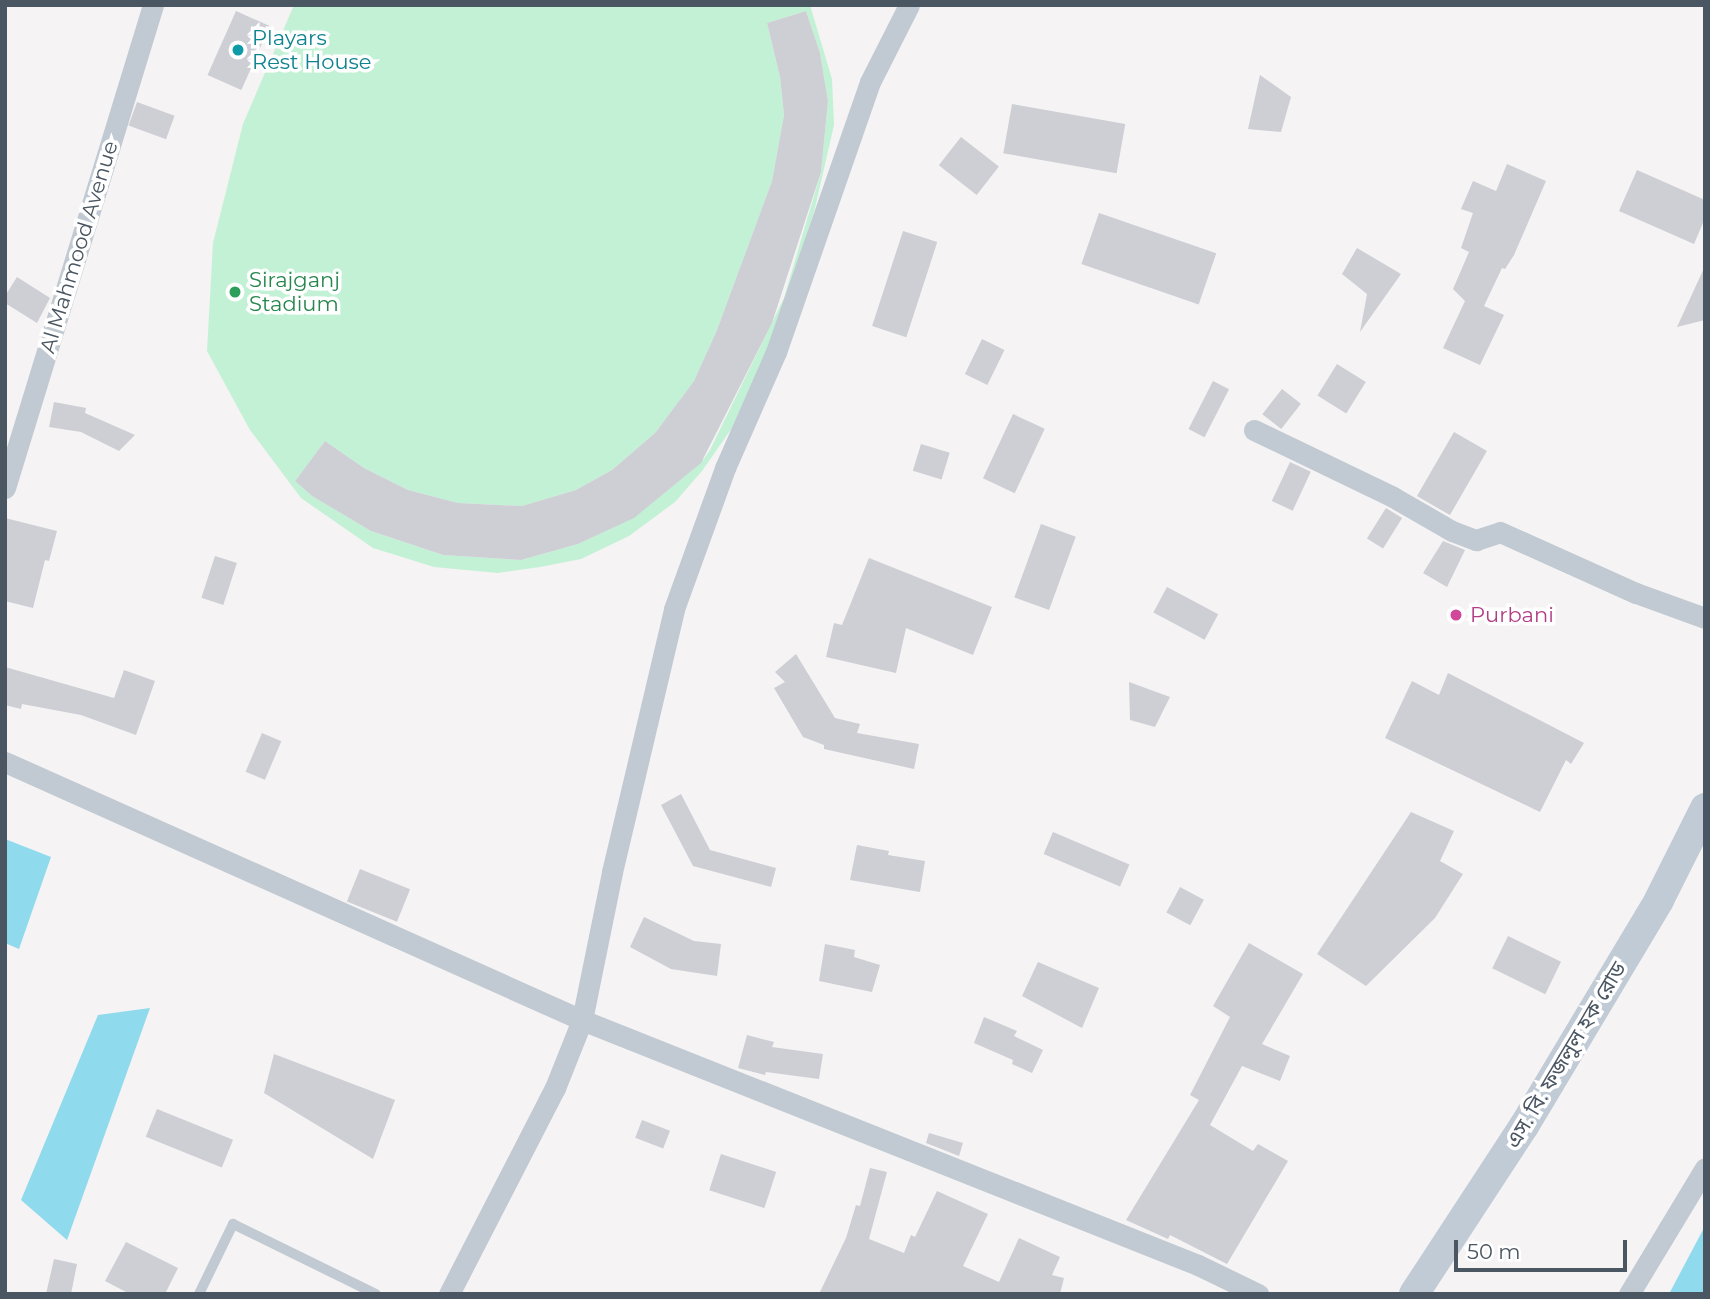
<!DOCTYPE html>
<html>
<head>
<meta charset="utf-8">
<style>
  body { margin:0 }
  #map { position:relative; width:1710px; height:1299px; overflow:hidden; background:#f5f3f3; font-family:Montserrat,"Noto Sans Bengali",sans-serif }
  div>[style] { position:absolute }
  .green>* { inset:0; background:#c3f1d5 }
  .water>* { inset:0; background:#90daee }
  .building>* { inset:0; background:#cdcfd5; transform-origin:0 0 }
  .service>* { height:10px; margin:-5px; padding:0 5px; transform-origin:5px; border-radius:5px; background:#c1cad2 }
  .minor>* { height:21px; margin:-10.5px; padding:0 10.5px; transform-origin:10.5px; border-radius:10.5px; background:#c1cad2 }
  .secondary>* { height:30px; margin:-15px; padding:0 15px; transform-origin:15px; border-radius:15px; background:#c1cbd6 }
  .dots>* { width:19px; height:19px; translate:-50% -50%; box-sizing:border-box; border:4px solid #fff; border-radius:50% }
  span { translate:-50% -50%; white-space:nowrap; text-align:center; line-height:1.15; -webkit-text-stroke:7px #fff; paint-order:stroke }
  .culture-label { font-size:21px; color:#0d838f }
  .left { translate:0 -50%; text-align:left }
  .street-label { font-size:21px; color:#4a5661 }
  .leisure-label { font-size:21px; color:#27864d }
  .hotel-label { font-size:21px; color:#b23c85 }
  .frame { position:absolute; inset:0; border:7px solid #4a5661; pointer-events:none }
  .scale { position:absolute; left:1454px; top:1240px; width:173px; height:32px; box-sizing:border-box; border:4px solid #4a5661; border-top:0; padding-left:9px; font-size:21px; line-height:24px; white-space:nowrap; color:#4a5661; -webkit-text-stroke:5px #fff; paint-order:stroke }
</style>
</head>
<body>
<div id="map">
  <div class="green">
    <i style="clip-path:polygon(evenodd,294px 5px,810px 5px,832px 79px,834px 125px,815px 208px,780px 321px,732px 428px,702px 471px,675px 502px,629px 536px,581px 559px,540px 567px,498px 573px,434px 567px,373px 548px,301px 498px,250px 430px,207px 351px,213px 243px,243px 124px,294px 5px,806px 11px,820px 53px,828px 101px,821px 172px,784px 298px,710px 450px,703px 460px,697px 452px,691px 471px,633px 518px,578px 544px,521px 560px,443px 555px,371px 531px,312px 496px,295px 481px,325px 441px,364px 468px,408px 490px,458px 503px,522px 506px,576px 490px,612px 470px,655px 433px,694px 381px,717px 330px,772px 181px,784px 115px,780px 77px,767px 23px,806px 11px)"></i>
  </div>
  <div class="water">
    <i style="clip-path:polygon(5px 839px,51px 857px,19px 949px,5px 943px)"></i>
    <i style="clip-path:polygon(150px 1008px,67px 1240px,21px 1200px,98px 1015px)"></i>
    <i style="clip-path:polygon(1705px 1226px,1705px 1294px,1669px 1294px)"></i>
  </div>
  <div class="building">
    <i style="left:236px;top:11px;width:37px;height:70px;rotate:24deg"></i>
    <i style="clip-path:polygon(806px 11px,820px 53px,828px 101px,821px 172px,772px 323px,701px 463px,634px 518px,578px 544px,521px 560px,443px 555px,371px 531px,312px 496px,295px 481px,325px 441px,364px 468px,408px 490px,458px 503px,522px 506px,576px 490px,612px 470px,655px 433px,694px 381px,717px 330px,772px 181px,784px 115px,780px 77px,767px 23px)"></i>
    <i style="clip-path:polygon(1260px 75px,1291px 97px,1281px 132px,1248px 129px)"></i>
    <i style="left:137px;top:102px;width:40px;height:25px;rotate:20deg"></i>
    <i style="left:1012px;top:104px;width:115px;height:50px;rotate:10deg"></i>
    <i style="left:961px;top:137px;width:48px;height:36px;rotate:38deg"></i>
    <i style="clip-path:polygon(1507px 164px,1546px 181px,1514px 255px,1505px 269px,1502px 268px,1484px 306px,1504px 315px,1480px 365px,1443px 348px,1465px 301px,1453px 289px,1469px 252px,1461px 248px,1473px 213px,1461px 209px,1473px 181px,1496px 191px)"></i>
    <i style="clip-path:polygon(1637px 170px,1705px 200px,1705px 218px,1694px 244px,1619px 211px)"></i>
    <i style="left:1099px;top:213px;width:124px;height:54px;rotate:19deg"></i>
    <i style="left:903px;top:231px;width:36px;height:100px;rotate:18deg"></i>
    <i style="clip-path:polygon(1357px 248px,1401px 274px,1360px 332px,1367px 294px,1342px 274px)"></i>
    <i style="clip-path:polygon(1705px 266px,1705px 320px,1677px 327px)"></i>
    <i style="clip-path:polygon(17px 277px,50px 298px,37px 323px,5px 303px,5px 296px)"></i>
    <i style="left:982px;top:339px;width:25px;height:39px;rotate:26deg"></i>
    <i style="left:1337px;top:364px;width:34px;height:37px;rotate:32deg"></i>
    <i style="left:1213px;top:381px;width:18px;height:54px;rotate:27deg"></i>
    <i style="left:1282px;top:389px;width:24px;height:32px;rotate:38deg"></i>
    <i style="clip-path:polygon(54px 402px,86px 408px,85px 413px,135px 435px,119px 451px,81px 432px,49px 427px)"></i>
    <i style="left:1013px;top:414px;width:35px;height:71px;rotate:25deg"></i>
    <i style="left:1454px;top:432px;width:38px;height:74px;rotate:30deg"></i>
    <i style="left:921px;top:444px;width:30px;height:28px;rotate:17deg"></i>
    <i style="left:1290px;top:462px;width:23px;height:43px;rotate:25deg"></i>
    <i style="left:1386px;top:508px;width:19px;height:36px;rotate:32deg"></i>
    <i style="clip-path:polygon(5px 518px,57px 531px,49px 561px,45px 560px,33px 608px,5px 601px)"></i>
    <i style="left:1041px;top:524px;width:37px;height:78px;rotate:20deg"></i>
    <i style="clip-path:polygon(1443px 541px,1465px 550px,1447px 587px,1423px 573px)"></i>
    <i style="left:215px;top:556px;width:23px;height:44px;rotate:18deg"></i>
    <i style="clip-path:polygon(869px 558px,992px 607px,973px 655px,906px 628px,896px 673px,826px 657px,834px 623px,842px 625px)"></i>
    <i style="left:1167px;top:587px;width:58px;height:29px;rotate:28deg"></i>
    <i style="clip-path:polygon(796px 654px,835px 718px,860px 724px,857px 733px,919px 744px,914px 769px,824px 749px,824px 745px,803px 737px,774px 688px,785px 682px,775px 672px)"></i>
    <i style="clip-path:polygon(5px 667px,114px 698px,124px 670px,155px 681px,136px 735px,81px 715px,22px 704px,21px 709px,5px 705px)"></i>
    <i style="clip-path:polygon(1448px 673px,1584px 743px,1571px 764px,1566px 760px,1540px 812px,1385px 738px,1412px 681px,1439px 695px)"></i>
    <i style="clip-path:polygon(1129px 682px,1170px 697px,1155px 727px,1130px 720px)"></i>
    <i style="left:262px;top:733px;width:21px;height:42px;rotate:23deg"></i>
    <i style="clip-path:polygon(681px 794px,710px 850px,776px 868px,771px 887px,693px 866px,661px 805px)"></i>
    <i style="clip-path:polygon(1411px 812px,1454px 831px,1440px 861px,1463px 874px,1435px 918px,1366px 986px,1317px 954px)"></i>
    <i style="left:1053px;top:832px;width:83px;height:24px;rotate:23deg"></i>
    <i style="clip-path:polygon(857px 845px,889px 851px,888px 855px,925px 861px,920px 892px,850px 880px)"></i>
    <i style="left:360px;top:869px;width:54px;height:35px;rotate:22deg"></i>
    <i style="left:1180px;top:887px;width:27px;height:29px;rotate:28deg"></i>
    <i style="clip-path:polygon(644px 917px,694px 941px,721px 944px,717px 976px,671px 969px,630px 947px)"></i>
    <i style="left:1508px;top:936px;width:59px;height:36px;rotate:26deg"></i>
    <i style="clip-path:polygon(1249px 943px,1303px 974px,1262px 1044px,1290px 1056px,1280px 1081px,1242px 1066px,1210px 1125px,1253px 1151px,1258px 1144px,1288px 1161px,1227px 1264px,1170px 1235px,1168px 1239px,1126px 1220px,1199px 1100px,1190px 1095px,1230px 1017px,1213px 1006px)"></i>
    <i style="clip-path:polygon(825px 944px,855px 950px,854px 957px,880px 965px,872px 992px,819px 981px)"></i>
    <i style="clip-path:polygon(1038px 962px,1099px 988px,1082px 1028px,1022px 996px)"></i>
    <i style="clip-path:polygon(984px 1017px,1017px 1031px,1014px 1036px,1043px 1050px,1032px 1073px,1012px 1064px,1013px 1060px,974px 1043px)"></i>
    <i style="clip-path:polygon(747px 1035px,774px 1042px,772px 1047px,823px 1054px,819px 1079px,766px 1072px,765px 1075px,738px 1068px)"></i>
    <i style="clip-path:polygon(274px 1054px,395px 1100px,373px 1159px,264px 1093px)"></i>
    <i style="left:157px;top:1109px;width:82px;height:30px;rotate:22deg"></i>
    <i style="left:642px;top:1120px;width:30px;height:19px;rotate:21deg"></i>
    <i style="clip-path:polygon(929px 1133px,963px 1143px,959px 1156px,926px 1143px)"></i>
    <i style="left:721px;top:1154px;width:58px;height:38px;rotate:18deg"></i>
    <i style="clip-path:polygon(870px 1168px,887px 1172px,869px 1239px,904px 1253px,911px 1235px,915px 1237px,937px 1191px,988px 1214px,963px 1266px,999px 1282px,1019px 1238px,1060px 1257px,1052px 1275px,1064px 1278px,1060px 1294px,819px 1294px,846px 1238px,856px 1205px,860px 1206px)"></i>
    <i style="clip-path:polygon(126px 1242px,178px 1268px,165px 1294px,130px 1294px,105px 1281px)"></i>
    <i style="clip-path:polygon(54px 1259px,77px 1264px,71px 1294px,46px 1294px)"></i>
  </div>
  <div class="service">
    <i style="left:199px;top:1294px;width:78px;rotate:-64.1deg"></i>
    <i style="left:233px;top:1224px;width:159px;rotate:26.1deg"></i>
  </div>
  <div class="minor">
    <i style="left:1254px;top:430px;width:154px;rotate:25.7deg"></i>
    <i style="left:1393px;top:497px;width:68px;rotate:30deg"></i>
    <i style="left:1452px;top:531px;width:26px;rotate:21deg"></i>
    <i style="left:1476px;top:540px;width:25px;rotate:-18deg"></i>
    <i style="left:1500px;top:532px;width:149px;rotate:24.2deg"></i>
    <i style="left:1636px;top:593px;width:73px;rotate:19.9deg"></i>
    <i style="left:5px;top:488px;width:505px;rotate:-72.96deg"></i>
    <i style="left:5px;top:762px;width:632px;rotate:24.09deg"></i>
    <i style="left:582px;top:1020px;width:663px;rotate:21.69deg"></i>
    <i style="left:1198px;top:1265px;width:67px;rotate:25.8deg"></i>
    <i style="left:449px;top:1294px;width:232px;rotate:-62.8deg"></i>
    <i style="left:555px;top:1088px;width:73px;rotate:-68.3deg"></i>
    <i style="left:582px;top:1020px;width:151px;rotate:-78.5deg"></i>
    <i style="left:612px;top:872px;width:270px;rotate:-76.7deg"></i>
    <i style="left:674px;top:609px;width:150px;rotate:-70.1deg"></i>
    <i style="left:725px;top:468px;width:127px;rotate:-66.3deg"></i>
    <i style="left:776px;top:352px;width:286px;rotate:-70.8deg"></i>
    <i style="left:870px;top:82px;width:86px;rotate:-63.1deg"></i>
    <i style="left:1629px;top:1294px;width:147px;rotate:-58.9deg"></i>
  </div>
  <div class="secondary">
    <i style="left:1414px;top:1294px;width:201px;rotate:-56.8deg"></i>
    <i style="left:1524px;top:1126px;width:263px;rotate:-59.1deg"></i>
    <i style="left:1659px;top:900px;width:103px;rotate:-63.4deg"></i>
  </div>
  <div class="dots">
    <i style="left:238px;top:50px;background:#0f9aa8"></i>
    <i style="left:235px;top:292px;background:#2e9e5b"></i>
    <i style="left:1456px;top:615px;background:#d1479c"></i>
  </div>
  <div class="culture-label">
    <span class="left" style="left:252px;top:50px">Playars<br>Rest House</span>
  </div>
  <div class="street-label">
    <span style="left:79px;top:247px;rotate:-73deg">Al Mahmood Avenue</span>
    <span style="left:1566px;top:1055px;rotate:-59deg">এস. বি. ফজলুল হক রোড</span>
  </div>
  <div class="leisure-label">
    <span class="left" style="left:249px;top:292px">Sirajganj<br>Stadium</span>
  </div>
  <div class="hotel-label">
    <span class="left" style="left:1470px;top:615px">Purbani</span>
  </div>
  <div class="frame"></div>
  <div class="scale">50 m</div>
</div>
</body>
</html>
